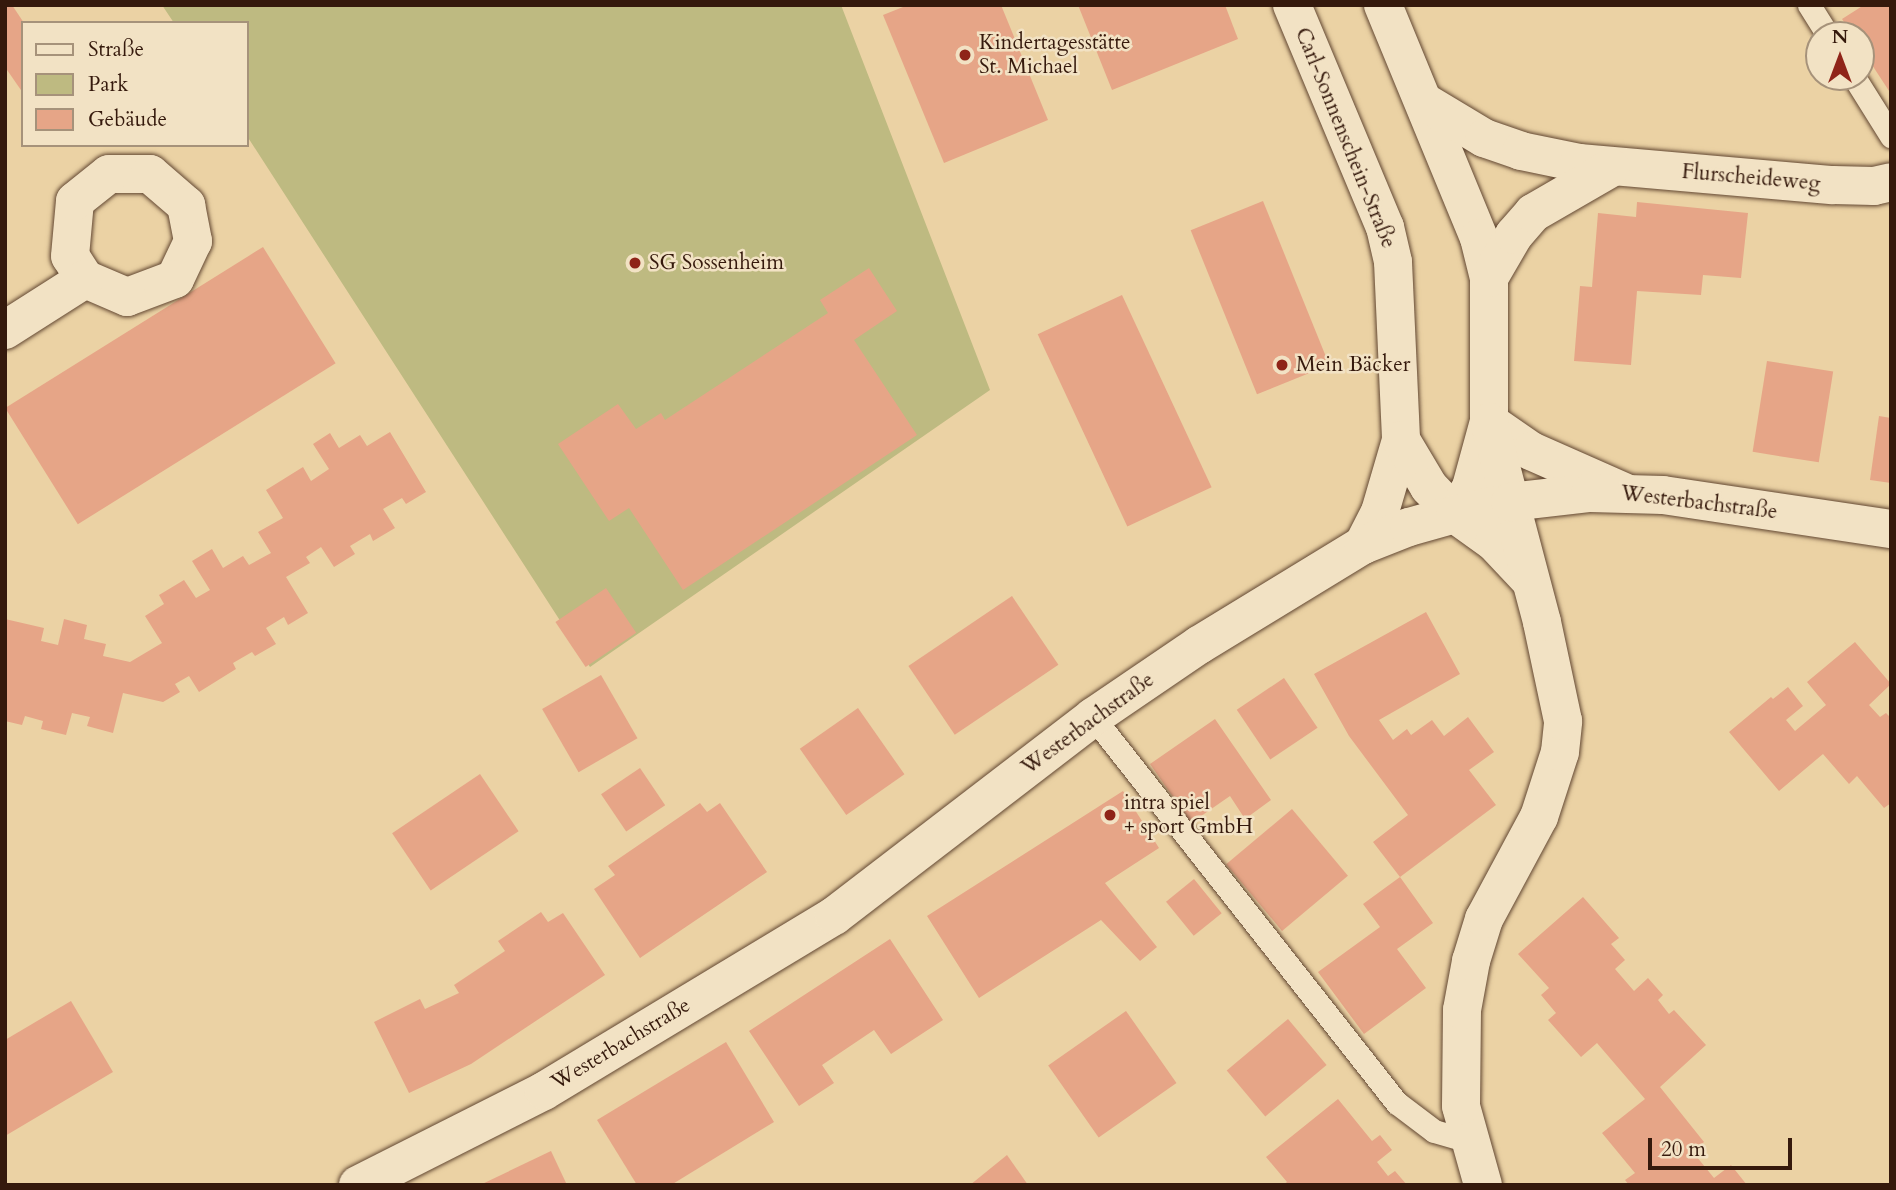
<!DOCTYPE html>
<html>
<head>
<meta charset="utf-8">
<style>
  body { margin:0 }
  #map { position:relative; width:1896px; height:1190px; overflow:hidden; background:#ebd2a4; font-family:Cardo,serif }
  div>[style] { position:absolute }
  .green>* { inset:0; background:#beba81 }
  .building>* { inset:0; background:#e6a587; transform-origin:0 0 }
  .roads { filter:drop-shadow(0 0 2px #624732) drop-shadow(0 0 2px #624732) }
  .service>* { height:23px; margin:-11.5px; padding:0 11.5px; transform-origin:11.5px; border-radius:11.5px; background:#f2e2c4 }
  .minor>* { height:38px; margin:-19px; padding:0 19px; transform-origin:19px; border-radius:19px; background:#f2e2c4 }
  .secondary>* { height:38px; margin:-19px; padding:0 19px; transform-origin:19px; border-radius:19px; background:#f2e2c4 }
  .dots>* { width:19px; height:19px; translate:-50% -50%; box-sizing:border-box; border:4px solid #f2e2c4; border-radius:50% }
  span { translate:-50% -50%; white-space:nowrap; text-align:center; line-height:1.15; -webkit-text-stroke:5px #f2e2c4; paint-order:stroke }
  .poi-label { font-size:21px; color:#35190c }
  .left { translate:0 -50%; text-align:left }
  .street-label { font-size:21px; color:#35190c }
  .frame { position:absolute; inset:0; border:7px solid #35190c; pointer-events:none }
  .legend { position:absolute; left:21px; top:21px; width:228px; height:126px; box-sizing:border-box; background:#f2e2c4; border:2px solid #a6927a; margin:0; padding:9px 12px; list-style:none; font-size:21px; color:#35190c }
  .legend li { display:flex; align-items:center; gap:14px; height:35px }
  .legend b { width:35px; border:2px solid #a6927a }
  .north { position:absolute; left:1805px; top:21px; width:70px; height:70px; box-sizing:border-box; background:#f2e2c4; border:2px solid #a6927a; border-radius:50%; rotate:0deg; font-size:19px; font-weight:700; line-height:28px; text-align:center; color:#35190c }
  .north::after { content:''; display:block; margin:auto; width:24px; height:32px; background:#8f2418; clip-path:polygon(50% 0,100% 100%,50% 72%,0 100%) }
  .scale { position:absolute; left:1648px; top:1138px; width:144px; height:32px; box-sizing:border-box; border:4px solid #35190c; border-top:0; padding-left:9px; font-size:21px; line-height:24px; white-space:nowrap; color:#35190c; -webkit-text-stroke:5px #f2e2c4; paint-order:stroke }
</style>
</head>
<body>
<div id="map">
  <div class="green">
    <i style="clip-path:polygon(162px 5px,841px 5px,990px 390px,590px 667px,247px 136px,247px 23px,174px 23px)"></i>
  </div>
  <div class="building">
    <i style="clip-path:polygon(5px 5px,12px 5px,24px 23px,23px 93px,5px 67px)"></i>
    <i style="clip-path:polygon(908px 5px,1001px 5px,1048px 120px,944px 163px,883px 15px)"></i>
    <i style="clip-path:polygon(1078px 5px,1225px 5px,1238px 39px,1112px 90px)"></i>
    <i style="clip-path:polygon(1864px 5px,1891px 5px,1891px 94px,1861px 48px,1861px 35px,1853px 35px,1842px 19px)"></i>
    <i style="left:1263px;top:201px;width:177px;height:78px;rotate:68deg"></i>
    <i style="clip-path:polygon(1637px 202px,1748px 213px,1741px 278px,1703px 275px,1701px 295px,1637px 291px,1631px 365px,1574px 361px,1580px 286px,1592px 287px,1598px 213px,1636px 217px)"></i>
    <i style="left:263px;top:247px;width:137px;height:304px;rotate:58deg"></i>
    <i style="clip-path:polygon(869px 268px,897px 311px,854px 340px,917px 435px,683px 590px,629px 508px,609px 521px,558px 444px,618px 404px,636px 429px,661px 413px,665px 420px,828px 313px,820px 300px)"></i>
    <i style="left:1122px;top:295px;width:212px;height:93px;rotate:65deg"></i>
    <i style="left:1767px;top:361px;width:67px;height:92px;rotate:9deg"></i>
    <i style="clip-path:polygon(1879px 416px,1891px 418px,1891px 483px,1870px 480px)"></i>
    <i style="clip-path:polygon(390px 432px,426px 492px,406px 504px,402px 498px,383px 509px,395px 528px,373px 541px,370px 534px,350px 546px,355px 554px,334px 567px,321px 547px,306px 557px,310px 563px,286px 577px,308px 613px,288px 625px,284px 617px,266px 628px,276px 644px,255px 656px,252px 652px,233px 663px,236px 669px,199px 692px,189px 676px,175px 684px,180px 692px,163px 702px,123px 693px,113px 733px,87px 726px,90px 717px,72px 713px,66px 735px,41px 729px,43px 721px,25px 716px,22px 725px,5px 721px,5px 619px,44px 628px,41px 641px,58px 645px,64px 619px,87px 625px,84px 639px,106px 644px,103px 656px,130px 662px,162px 643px,145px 616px,164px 604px,159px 595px,184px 580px,196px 598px,210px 590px,192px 561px,212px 549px,223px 568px,243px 556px,249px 565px,271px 553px,258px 532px,283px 518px,266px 490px,303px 467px,311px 481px,329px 469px,313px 444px,330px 433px,339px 448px,360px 435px,367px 446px)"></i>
    <i style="left:606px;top:588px;width:54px;height:61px;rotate:56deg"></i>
    <i style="left:1012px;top:596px;width:83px;height:125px;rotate:56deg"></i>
    <i style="clip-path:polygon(1426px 612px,1460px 674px,1379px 720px,1393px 740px,1407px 729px,1411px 735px,1432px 720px,1444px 736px,1468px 717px,1494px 752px,1469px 770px,1496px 805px,1400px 877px,1373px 842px,1408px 815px,1349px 736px,1314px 674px)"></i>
    <i style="clip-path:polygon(1855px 642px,1891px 684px,1869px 705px,1880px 717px,1886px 713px,1891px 718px,1891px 803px,1884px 808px,1857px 776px,1849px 784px,1823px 754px,1779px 791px,1729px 732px,1771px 697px,1773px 699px,1788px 687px,1803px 706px,1786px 720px,1795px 731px,1826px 705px,1807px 682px)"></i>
    <i style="left:601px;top:675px;width:73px;height:68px;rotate:60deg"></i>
    <i style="left:1284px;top:678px;width:60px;height:57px;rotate:56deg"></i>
    <i style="left:858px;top:708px;width:81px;height:71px;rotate:55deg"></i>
    <i style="clip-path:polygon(1215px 719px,1271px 800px,1245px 819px,1230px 796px,1191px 823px,1150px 764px)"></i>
    <i style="left:640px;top:768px;width:45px;height:47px;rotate:56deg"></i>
    <i style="left:480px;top:774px;width:69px;height:106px;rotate:56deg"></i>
    <i style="clip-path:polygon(1123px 791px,1159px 848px,1105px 883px,1157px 947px,1140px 961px,1101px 920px,979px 998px,927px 916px)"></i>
    <i style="clip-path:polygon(700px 803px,707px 812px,720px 803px,767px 872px,640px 958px,594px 889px,615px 875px,608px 866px)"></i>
    <i style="left:1292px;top:809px;width:87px;height:86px;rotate:50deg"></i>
    <i style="clip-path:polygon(1400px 877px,1433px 923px,1397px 949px,1426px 988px,1364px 1034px,1318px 972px,1380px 927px,1363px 904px)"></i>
    <i style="left:1194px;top:879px;width:44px;height:36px;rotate:51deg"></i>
    <i style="clip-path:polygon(1583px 897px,1619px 938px,1611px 944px,1625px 960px,1615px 969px,1634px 991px,1648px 978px,1663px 995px,1658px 1000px,1669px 1014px,1674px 1010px,1706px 1045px,1660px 1087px,1704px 1142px,1692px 1151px,1714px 1178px,1731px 1165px,1747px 1185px,1629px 1185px,1625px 1180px,1635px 1173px,1602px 1133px,1645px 1099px,1597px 1043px,1581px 1057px,1548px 1020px,1556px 1013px,1541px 995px,1549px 988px,1518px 954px)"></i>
    <i style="clip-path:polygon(541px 912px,548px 922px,563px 913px,605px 975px,471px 1064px,409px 1093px,374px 1022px,420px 999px,425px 1009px,459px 993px,454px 985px,505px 951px,498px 941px)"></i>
    <i style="clip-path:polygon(890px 939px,943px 1020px,891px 1054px,874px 1030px,822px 1065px,834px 1083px,799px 1106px,749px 1031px)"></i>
    <i style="clip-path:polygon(71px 1001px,113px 1072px,5px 1136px,5px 1040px)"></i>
    <i style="left:1126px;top:1011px;width:88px;height:95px;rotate:55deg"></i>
    <i style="left:1288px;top:1019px;width:60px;height:80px;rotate:50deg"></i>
    <i style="clip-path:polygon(726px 1042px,774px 1122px,671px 1185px,637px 1185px,597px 1120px)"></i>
    <i style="clip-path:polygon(1338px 1099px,1372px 1141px,1380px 1135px,1392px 1150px,1377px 1162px,1388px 1176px,1395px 1171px,1407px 1185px,1283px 1185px,1287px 1182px,1266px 1157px)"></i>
    <i style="clip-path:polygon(551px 1151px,567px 1185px,480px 1185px)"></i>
    <i style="clip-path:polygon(1007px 1155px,1028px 1185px,970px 1185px)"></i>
  </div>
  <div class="roads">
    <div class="service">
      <i style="left:1809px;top:5px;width:36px;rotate:58deg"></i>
      <i style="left:1854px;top:77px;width:70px;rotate:57.9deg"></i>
      <i style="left:1093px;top:717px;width:491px;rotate:51.8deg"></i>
      <i style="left:1397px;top:1103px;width:46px;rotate:37.1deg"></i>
      <i style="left:1434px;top:1131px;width:36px;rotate:16deg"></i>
    </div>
    <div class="minor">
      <i style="left:1292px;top:5px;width:241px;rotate:67.3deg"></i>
      <i style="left:1385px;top:227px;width:36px;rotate:77deg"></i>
      <i style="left:1393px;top:262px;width:178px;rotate:87.4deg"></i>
      <i style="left:1401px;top:440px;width:75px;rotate:106.3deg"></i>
      <i style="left:1380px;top:512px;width:37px;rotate:117deg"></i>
      <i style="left:1383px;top:5px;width:252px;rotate:67.6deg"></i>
      <i style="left:1479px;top:238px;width:41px;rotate:76deg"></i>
      <i style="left:1489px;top:278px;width:144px;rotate:90deg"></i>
      <i style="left:1489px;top:422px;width:51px;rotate:34.6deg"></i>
      <i style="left:1531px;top:451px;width:102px;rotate:23.8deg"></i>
      <i style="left:1426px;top:103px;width:68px;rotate:31.1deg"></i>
      <i style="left:1484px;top:138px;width:39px;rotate:19deg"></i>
      <i style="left:1521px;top:151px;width:59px;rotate:11.7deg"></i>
      <i style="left:1579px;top:163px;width:255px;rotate:5deg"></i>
      <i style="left:1833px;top:185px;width:41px;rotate:1.4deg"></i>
      <i style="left:1874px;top:186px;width:17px;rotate:-13deg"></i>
      <i style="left:109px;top:174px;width:41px"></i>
      <i style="left:150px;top:174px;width:48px;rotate:40.7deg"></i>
      <i style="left:186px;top:205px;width:37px;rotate:79deg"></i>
      <i style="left:193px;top:241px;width:42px;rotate:115.3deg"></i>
      <i style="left:175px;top:279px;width:51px;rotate:159.4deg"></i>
      <i style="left:127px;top:297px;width:46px;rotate:-156.8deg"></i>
      <i style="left:85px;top:279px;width:27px;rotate:-123deg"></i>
      <i style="left:70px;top:256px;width:55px;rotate:-84.8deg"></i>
      <i style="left:75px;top:201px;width:43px;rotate:-38.5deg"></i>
      <i style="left:1489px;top:278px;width:50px;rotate:-59.8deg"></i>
      <i style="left:1514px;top:235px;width:29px;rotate:-49deg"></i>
      <i style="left:1533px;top:213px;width:90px;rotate:-30deg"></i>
      <i style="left:5px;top:330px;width:95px;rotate:-32.5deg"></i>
      <i style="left:1401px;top:440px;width:55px;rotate:59.2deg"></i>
      <i style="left:1429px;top:487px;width:37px;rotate:46deg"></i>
      <i style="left:1455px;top:514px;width:48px;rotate:35.7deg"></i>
      <i style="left:1494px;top:542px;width:50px;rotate:46.6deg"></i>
      <i style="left:1455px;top:514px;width:31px;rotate:-59deg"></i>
      <i style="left:1471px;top:487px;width:64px;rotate:-74.7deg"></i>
      <i style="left:1483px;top:1185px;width:82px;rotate:-105.6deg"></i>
      <i style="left:1461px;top:1106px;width:96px;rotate:-89.4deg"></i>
      <i style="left:1462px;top:1010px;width:50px;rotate:-79.6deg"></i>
      <i style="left:1471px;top:961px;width:44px;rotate:-72.8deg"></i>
      <i style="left:1484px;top:919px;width:116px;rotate:-61.7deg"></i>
      <i style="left:1539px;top:817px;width:68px;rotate:-72.1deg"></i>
      <i style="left:1560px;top:752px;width:31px;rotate:-84deg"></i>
      <i style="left:1563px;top:721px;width:101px;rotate:-102deg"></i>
      <i style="left:1542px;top:622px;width:207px;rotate:-104.8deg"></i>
    </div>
    <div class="secondary">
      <i style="left:358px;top:1185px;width:208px;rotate:-26.8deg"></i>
      <i style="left:544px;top:1091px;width:339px;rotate:-31.1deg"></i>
      <i style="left:834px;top:916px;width:327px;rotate:-37.5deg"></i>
      <i style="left:1093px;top:717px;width:128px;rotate:-34.2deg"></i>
      <i style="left:1199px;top:645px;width:192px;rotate:-31.4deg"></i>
      <i style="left:1363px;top:545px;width:49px;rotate:-21.4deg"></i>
      <i style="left:1409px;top:527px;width:48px;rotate:-15.8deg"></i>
      <i style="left:1455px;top:514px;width:56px;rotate:-12.3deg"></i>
      <i style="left:1510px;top:502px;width:81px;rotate:-6.4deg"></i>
      <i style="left:1590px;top:493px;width:73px;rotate:1.6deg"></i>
      <i style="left:1663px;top:495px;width:231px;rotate:8.5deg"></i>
    </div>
  </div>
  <div class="dots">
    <i style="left:965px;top:55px;background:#8f2418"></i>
    <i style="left:635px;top:263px;background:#8f2418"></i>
    <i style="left:1282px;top:365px;background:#8f2418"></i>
    <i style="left:1110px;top:815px;background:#8f2418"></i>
  </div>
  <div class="poi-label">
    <span class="left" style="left:979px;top:55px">Kindertagesstätte<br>St. Michael</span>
    <span class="left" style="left:649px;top:263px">SG Sossenheim</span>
    <span class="left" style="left:1296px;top:365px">Mein Bäcker</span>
    <span class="left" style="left:1124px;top:815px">intra spiel<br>+ sport GmbH</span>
  </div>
  <div class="street-label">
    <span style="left:1345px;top:138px;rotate:68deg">Carl-Sonnenschein-Straße</span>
    <span style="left:1751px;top:178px;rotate:5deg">Flurscheideweg</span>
    <span style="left:1699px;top:503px;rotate:7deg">Westerbachstraße</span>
    <span style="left:1088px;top:724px;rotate:-36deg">Westerbachstraße</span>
    <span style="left:621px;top:1044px;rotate:-31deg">Westerbachstraße</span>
  </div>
  <div class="frame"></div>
  <ul class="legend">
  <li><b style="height:9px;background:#f2e2c4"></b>Straße</li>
  <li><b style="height:19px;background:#beba81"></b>Park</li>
  <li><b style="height:19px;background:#e6a587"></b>Gebäude</li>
  </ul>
  <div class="north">N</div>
  <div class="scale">20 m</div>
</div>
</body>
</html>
